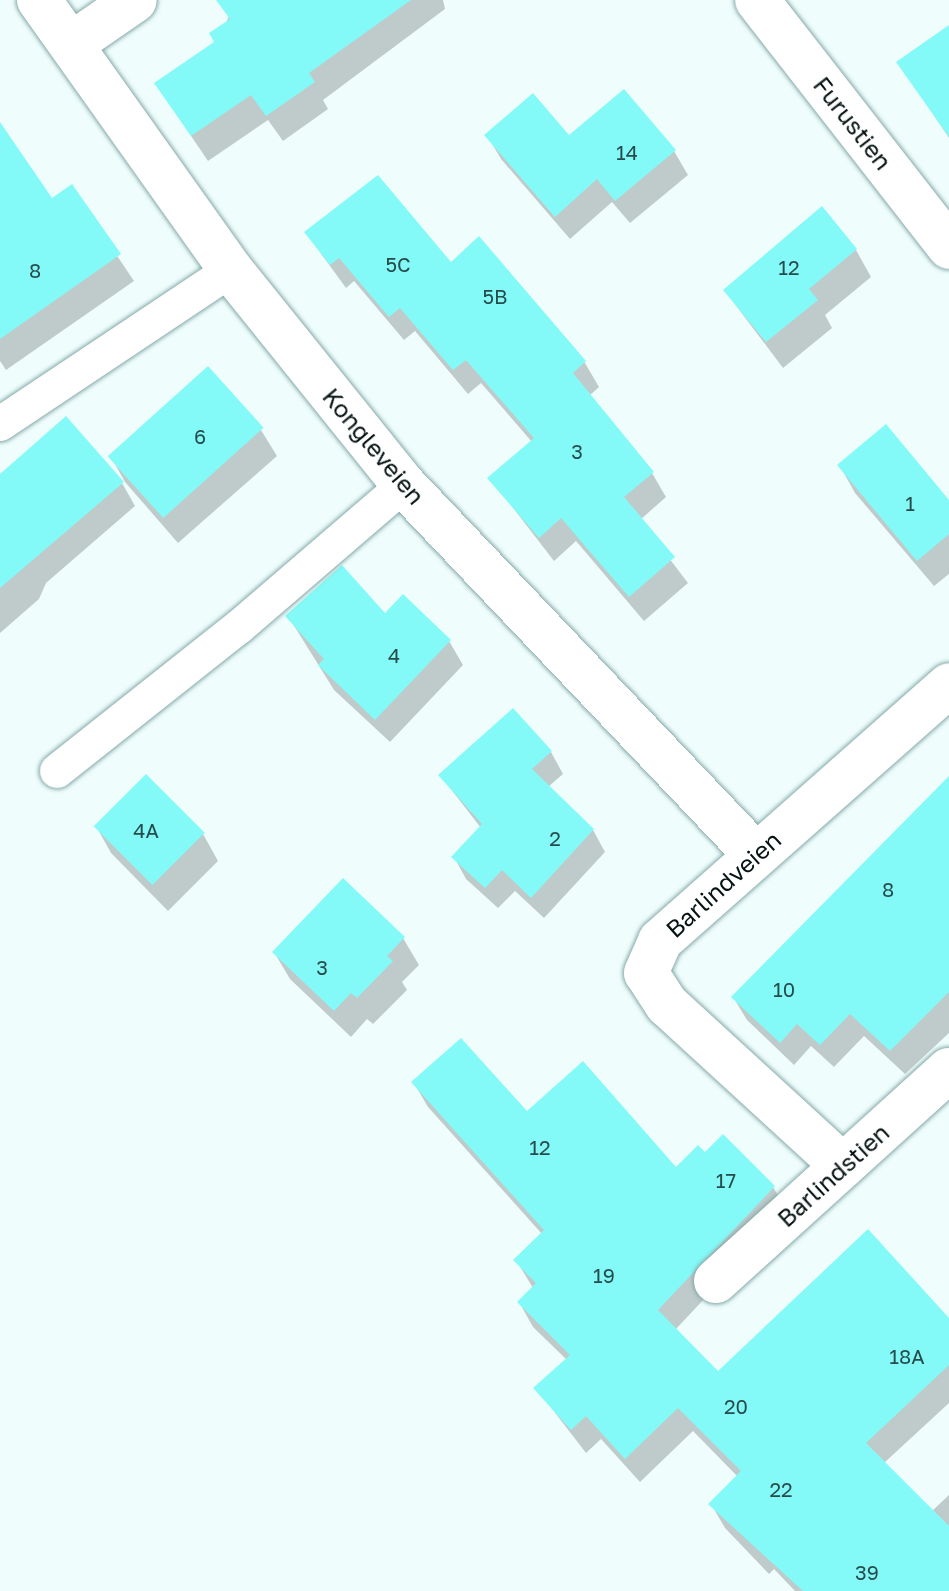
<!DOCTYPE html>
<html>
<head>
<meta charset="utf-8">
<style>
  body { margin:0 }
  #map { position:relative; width:949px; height:1591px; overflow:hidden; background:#effefd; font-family:"Golos Text",sans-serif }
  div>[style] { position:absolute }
  .shadow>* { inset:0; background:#0003 }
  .building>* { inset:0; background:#84faf8; transform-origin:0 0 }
  .roads { filter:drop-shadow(0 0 2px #86a9a9) drop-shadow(0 0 2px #86a9a9) }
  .lane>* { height:34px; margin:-17px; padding:0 17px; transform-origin:17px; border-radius:17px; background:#fff }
  .street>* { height:44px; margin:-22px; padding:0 22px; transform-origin:22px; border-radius:22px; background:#fff }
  span { translate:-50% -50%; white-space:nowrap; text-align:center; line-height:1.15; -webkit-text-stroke:6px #fff; paint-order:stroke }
  .number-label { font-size:20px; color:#264d4c }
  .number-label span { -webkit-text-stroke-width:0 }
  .street-label { font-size:24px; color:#061313 }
</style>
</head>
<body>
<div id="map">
  <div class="shadow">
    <i style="clip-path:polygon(237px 0,443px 0,445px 9px,323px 100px,328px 109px,283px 141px,268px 120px,208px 161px,156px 84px,216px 43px)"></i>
    <i style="clip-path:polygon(949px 28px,949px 138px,899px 63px)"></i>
    <i style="clip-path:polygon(0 124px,52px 201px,71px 187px,134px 281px,6px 370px,0 361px)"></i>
    <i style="clip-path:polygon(487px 135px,569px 137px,674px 151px,688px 175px,630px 223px,612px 202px,570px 239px,501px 159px)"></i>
    <i style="clip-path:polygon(306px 233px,450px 265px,478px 239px,585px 363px,599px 387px,589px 396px,652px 473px,666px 497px,640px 520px,688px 583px,644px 621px,576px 541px,554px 561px,490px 478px,532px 442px,481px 383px,468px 394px,415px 331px,404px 340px,354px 281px,346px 288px)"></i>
    <i style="clip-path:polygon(856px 250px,871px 277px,825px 315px,832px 328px,783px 368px,725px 291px)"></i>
    <i style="clip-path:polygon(261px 430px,277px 456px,178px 543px,125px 482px,110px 455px)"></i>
    <i style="clip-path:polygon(840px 466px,949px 503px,949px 574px,934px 586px,855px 493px)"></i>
    <i style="clip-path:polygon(122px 483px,135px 506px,46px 583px,39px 599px,0 633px,0 490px)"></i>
    <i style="clip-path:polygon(288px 616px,385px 616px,449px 641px,463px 665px,390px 742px,334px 690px)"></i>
    <i style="clip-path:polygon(551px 752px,563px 774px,548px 787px,593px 830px,605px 852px,544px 918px,515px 891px,498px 908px,466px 879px,454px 857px,481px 828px,440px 775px)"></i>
    <i style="clip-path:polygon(146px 777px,203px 834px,218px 861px,168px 911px,111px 853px,96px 826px)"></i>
    <i style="clip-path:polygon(949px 780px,949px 1033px,905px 1074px,864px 1036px,834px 1067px,811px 1046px,794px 1065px,747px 1020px,733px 997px)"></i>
    <i style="clip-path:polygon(403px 938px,419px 965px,402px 982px,407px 990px,373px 1024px,367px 1019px,351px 1037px,290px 979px,274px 952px)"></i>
    <i style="clip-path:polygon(414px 1083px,527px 1113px,676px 1169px,705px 1155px,773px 1187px,787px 1211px,675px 1330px,718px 1374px,949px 1318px,949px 1403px,884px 1463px,932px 1511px,949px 1495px,949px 1591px,795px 1591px,774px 1569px,769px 1574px,725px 1528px,711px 1504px,738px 1477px,693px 1431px,640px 1482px,601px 1439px,586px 1453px,536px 1388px,567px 1360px,533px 1327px,519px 1302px,533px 1288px,516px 1260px,542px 1234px,428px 1107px)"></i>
  </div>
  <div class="building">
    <i style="clip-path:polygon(216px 0,411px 0,309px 73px,315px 82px,266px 116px,251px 95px,191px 136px,154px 83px,214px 42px,209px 33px,230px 19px)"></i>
    <i style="clip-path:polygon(949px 25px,949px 137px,896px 62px)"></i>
    <i style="clip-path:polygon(624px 89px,676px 150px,615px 201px,597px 179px,555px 217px,484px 135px,533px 93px,569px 135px)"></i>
    <i style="clip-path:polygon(0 122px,52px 198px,72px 184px,121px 254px,0 339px)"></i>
    <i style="clip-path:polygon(378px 175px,451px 262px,479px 236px,586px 361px,573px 373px,654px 472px,624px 497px,675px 557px,629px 597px,561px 518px,539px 538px,487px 478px,534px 438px,466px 360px,453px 370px,400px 308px,389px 317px,339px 258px,330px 265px,304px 232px)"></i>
    <i style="clip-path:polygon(822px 206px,857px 249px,809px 289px,818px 300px,766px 342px,723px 290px)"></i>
    <i style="left:208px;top:366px;width:83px;height:135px;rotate:48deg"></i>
    <i style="clip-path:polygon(66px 416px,124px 482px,0 588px,0 474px)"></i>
    <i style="clip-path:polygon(886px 424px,949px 500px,949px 534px,917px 561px,837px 465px)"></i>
    <i style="clip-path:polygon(342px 565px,385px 613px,403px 594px,451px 640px,375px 720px,318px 665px,324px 659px,285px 616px)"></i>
    <i style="clip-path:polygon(513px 708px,552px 751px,532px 769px,594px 829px,531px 898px,502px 870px,485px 888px,451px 857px,482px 824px,438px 775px)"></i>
    <i style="left:146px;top:774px;width:83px;height:74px;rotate:45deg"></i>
    <i style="clip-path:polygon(949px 776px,949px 992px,890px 1051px,850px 1014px,820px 1045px,797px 1024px,780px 1043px,731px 997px)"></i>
    <i style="clip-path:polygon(343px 878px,405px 937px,387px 956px,393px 961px,357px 998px,351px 993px,334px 1011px,272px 952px)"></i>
    <i style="clip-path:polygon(461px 1038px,527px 1111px,583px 1061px,676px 1167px,698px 1145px,705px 1152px,723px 1134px,775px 1186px,658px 1310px,718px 1371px,868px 1229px,949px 1318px,949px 1365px,866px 1443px,949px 1526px,949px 1591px,803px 1591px,708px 1504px,741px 1471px,678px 1408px,625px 1459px,586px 1416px,571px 1430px,533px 1388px,570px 1355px,517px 1302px,536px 1283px,513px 1260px,544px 1230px,411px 1082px)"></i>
  </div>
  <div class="roads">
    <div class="lane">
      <i style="left:0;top:424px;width:278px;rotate:-33.7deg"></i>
      <i style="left:57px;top:771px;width:232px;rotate:-38.4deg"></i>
      <i style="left:239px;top:627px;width:218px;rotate:-40.7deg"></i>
    </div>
    <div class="street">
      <i style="left:39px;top:0;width:331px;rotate:54.6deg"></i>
      <i style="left:231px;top:270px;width:276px;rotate:51.2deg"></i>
      <i style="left:404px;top:485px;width:509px;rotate:46.43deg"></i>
      <i style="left:757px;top:0;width:313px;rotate:52.1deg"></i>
      <i style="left:73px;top:43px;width:75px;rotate:-34.7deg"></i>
      <i style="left:843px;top:1166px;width:239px;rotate:-137.5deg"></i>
      <i style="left:667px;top:1005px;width:38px;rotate:-123deg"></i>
      <i style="left:646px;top:973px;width:35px;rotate:-66deg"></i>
      <i style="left:660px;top:941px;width:386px;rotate:-41.5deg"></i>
      <i style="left:716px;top:1281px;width:314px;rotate:-42.2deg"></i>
    </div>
  </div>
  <div class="number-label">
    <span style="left:627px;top:152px">14</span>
    <span style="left:398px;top:264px">5C</span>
    <span style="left:789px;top:267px">12</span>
    <span style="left:35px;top:270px">8</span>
    <span style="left:495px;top:296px">5B</span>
    <span style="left:200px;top:436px">6</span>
    <span style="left:577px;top:451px">3</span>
    <span style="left:910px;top:503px">1</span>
    <span style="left:394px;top:655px">4</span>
    <span style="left:146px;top:830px">4A</span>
    <span style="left:555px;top:838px">2</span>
    <span style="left:888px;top:889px">8</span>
    <span style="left:322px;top:967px">3</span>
    <span style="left:784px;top:989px">10</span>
    <span style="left:540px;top:1147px">12</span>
    <span style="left:726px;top:1180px">17</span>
    <span style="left:604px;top:1275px">19</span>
    <span style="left:907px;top:1356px">18A</span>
    <span style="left:736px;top:1406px">20</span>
    <span style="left:781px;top:1489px">22</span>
    <span style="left:867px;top:1572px">39</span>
  </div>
  <div class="street-label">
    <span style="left:853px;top:123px;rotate:52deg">Furustien</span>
    <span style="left:374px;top:446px;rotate:50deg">Kongleveien</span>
    <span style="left:723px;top:884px;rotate:-42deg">Barlindveien</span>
    <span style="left:833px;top:1175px;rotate:-42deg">Barlindstien</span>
  </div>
</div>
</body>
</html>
